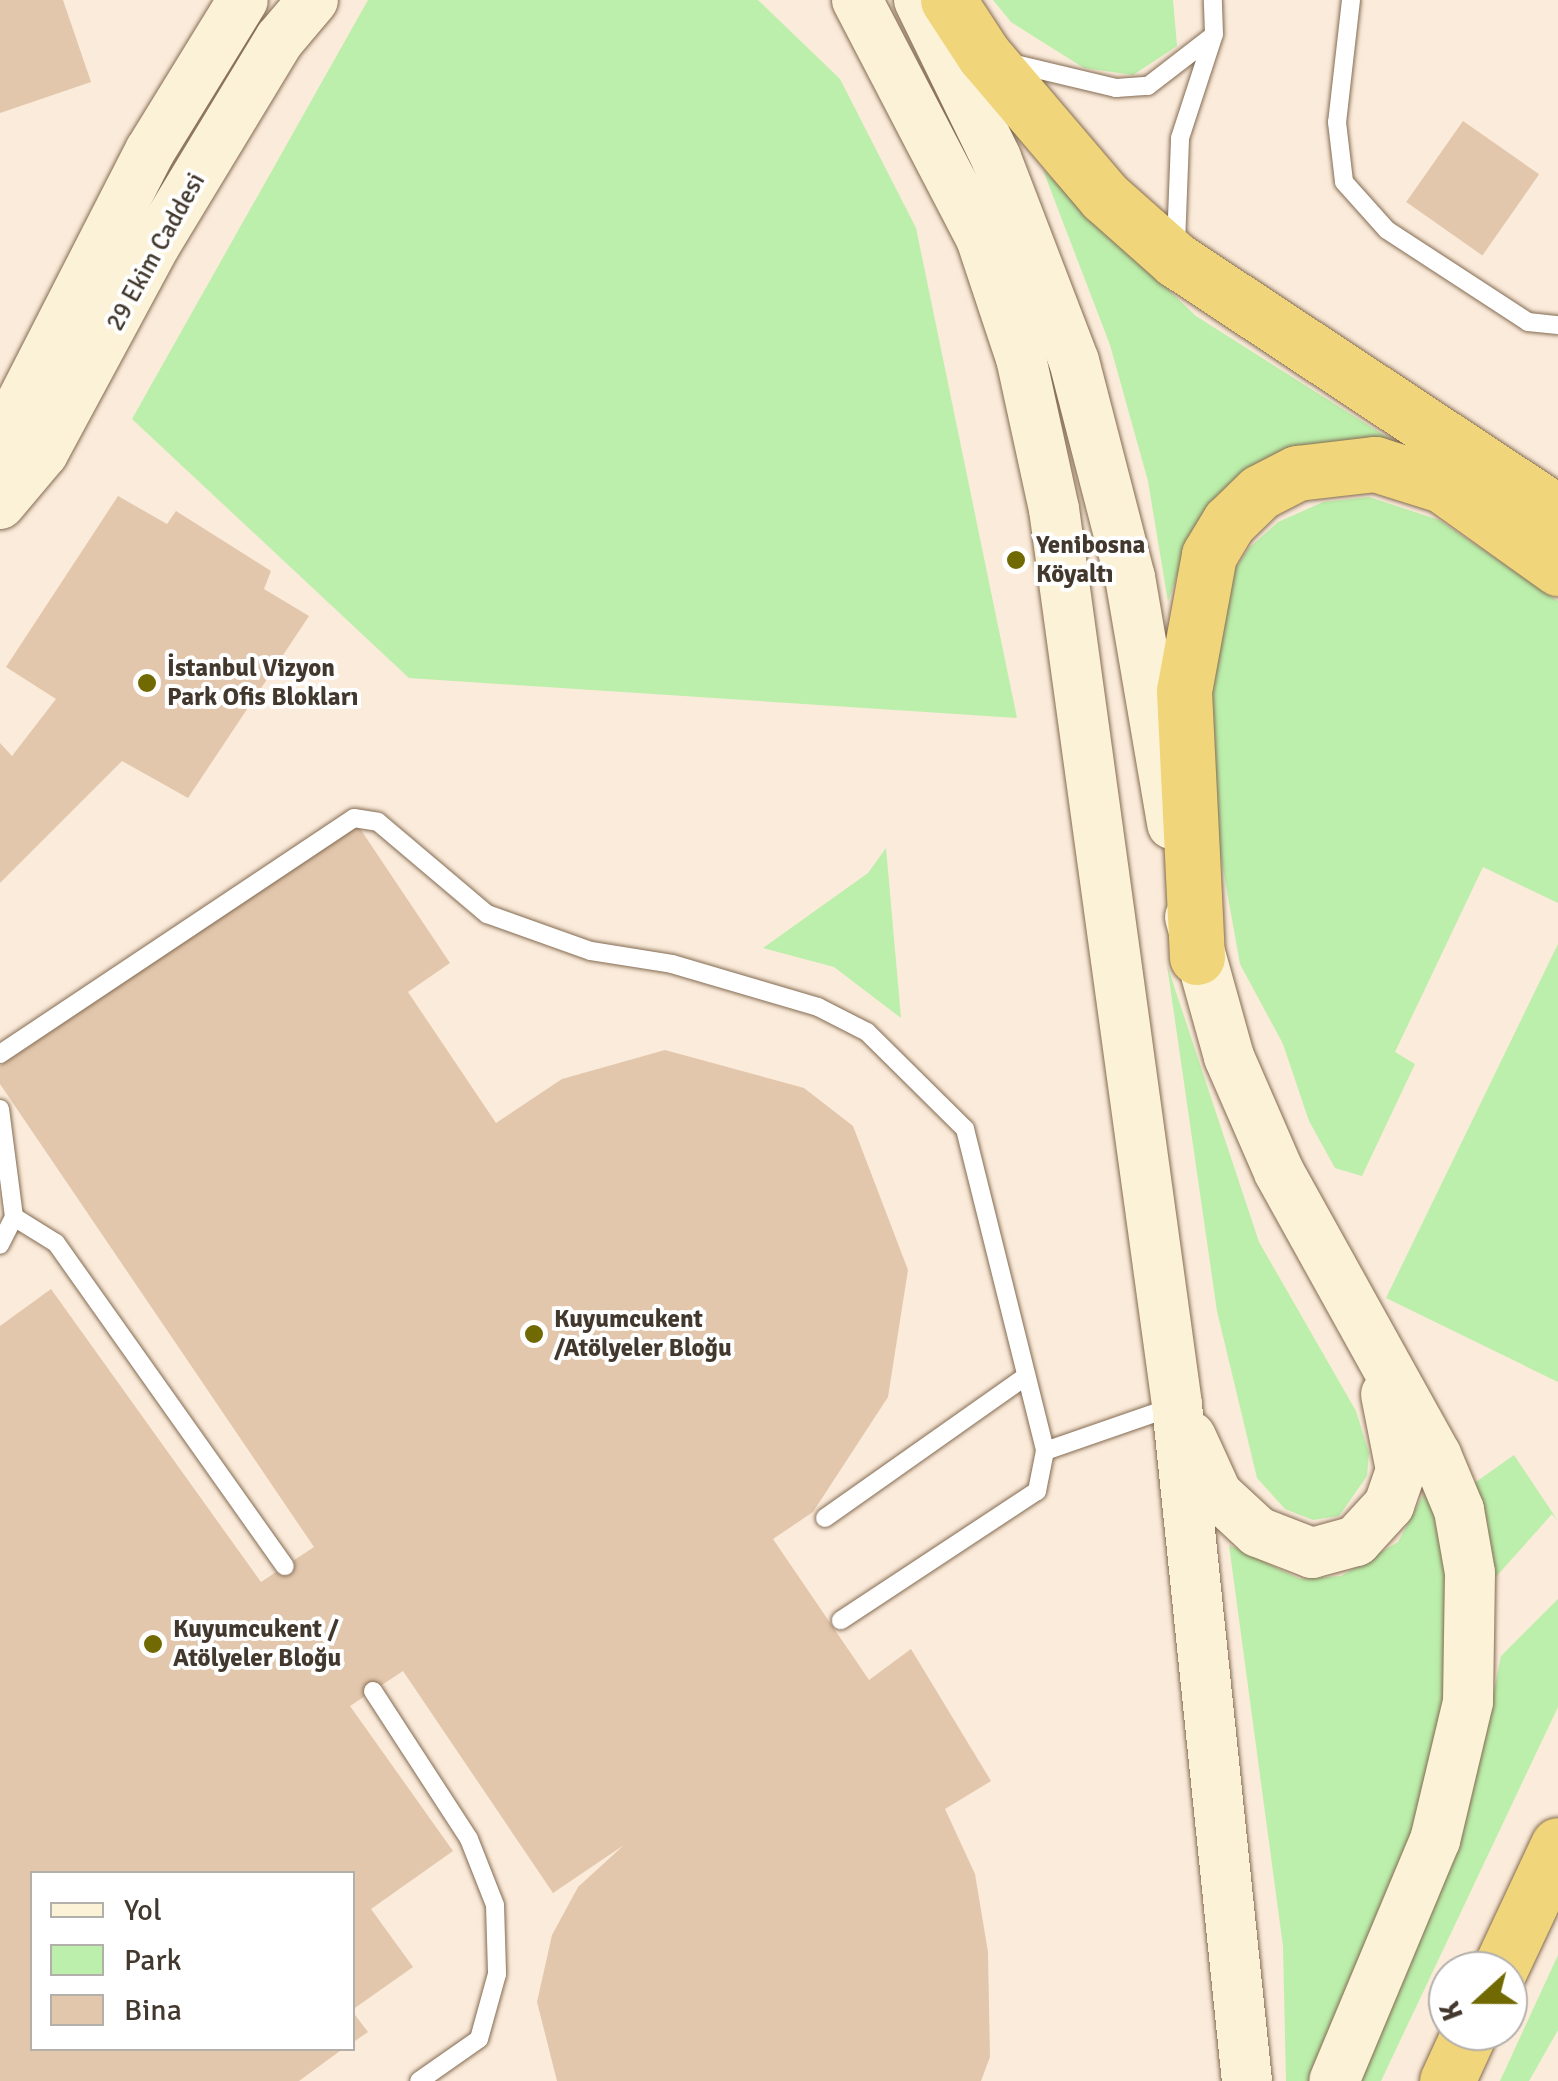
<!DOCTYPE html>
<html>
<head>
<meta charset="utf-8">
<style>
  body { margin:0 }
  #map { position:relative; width:1558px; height:2081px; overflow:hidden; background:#fbebda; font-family:Signika,sans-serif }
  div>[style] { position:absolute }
  .green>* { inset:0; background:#bbefab }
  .building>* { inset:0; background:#e2c7ac; transform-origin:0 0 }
  .roads { filter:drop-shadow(0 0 2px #836b52) drop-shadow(0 0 2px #836b52) }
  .lane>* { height:18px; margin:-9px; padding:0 9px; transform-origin:9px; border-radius:9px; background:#fff }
  .secondary>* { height:50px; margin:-25px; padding:0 25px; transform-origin:25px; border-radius:25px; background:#fbf2d7 }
  .highway>* { height:55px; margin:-27.5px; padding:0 27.5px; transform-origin:27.5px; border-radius:27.5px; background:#f1d57a }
  .dots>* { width:28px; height:28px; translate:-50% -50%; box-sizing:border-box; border:5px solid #fff; border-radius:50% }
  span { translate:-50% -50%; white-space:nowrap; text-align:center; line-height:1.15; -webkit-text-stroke:8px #fff; paint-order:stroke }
  .street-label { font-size:25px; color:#42382d }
  .poi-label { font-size:25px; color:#42382d; font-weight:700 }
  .left { translate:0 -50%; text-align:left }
  .legend { position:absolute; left:30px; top:1871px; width:325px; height:180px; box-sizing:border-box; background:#fff; border:2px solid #b3afab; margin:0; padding:12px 18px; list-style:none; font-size:30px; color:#42382d }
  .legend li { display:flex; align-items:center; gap:20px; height:50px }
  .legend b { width:50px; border:2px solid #b3afab }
  .north { position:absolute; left:1428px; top:1951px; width:100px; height:100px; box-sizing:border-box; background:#fff; border:2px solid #b3afab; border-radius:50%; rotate:249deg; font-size:28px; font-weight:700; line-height:40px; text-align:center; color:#42382d }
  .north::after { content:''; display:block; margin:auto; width:35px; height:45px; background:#716901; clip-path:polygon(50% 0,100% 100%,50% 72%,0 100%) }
</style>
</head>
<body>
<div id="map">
  <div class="green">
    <i style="clip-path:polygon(368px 0,758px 0,840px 79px,916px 228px,1017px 718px,409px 678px,132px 419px)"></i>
    <i style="clip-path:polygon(993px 0,1173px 0,1177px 46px,1133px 75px,1084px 68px,1011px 22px)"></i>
    <i style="clip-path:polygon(1043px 170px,1196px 316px,1398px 444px,1188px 542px,1168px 602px,1148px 481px,1110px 345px)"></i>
    <i style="clip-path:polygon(1369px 497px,1439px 520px,1558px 601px,1558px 903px,1483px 867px,1395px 1052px,1415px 1064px,1362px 1176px,1335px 1168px,1309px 1121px,1283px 1044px,1240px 964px,1212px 808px,1207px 709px,1227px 581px,1249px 548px,1278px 522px,1323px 502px)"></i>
    <i style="clip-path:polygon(886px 848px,901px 1018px,834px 967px,763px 948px,868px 873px)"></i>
    <i style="clip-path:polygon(1558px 944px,1558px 1382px,1386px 1298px)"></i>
    <i style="clip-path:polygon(1167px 965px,1259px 1242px,1356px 1411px,1369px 1453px,1367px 1476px,1339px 1516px,1313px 1520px,1285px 1509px,1257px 1478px,1217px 1311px)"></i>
    <i style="clip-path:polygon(1514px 1455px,1558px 1521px,1552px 1514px,1494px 1579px,1473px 1484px)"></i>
    <i style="clip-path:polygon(1428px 1486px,1449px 1592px,1450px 1677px,1412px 1846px,1314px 2081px,1286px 2081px,1283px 1946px,1229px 1545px,1300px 1579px,1341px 1576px,1398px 1542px)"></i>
    <i style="clip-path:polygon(1558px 1599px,1558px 1707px,1381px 2081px,1355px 2081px,1481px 1754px,1501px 1656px)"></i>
    <i style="clip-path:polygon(1558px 1955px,1558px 2030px,1529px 2081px,1500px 2081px)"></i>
  </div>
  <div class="building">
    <i style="clip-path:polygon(0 0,63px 0,91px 82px,0 113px)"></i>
    <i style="left:1463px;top:121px;width:93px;height:99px;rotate:35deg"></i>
    <i style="clip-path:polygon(118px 496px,167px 524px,176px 511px,271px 571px,264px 589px,309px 616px,188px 798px,122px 761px,0 883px,0 743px,12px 756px,56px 699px,6px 667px)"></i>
    <i style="clip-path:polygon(357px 824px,450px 963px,408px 992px,496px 1123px,562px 1079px,665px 1050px,804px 1088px,853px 1126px,908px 1270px,888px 1397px,813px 1512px,773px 1539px,869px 1680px,911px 1649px,991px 1781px,945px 1809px,975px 1874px,988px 1952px,990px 2057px,981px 2081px,557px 2081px,537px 2002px,552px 1935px,578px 1887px,624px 1845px,553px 1893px,403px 1671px,350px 1706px,453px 1851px,371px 1909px,413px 1967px,352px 2010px,352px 1874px,32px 1874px,32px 2048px,344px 2048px,299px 2081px,0 2081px,0 1326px,51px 1289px,261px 1582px,314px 1547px,0 1084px,0 1066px)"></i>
    <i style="clip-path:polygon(352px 2011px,368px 2032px,352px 2043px)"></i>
  </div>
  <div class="roads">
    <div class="lane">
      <i style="left:1351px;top:0;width:123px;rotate:96.5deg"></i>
      <i style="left:1337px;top:122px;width:60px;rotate:83.3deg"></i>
      <i style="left:1344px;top:182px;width:64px;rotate:48.1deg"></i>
      <i style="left:1387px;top:230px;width:168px;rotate:33.1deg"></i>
      <i style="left:1528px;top:322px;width:30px;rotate:6deg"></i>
      <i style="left:1011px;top:63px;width:108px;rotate:13.4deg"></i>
      <i style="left:1116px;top:88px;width:32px;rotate:-4deg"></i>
      <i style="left:1148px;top:86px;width:78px;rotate:-37.7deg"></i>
      <i style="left:1176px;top:244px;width:106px;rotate:-87.8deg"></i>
      <i style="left:1180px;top:138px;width:109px;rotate:-71.9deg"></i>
      <i style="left:1214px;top:34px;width:34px;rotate:-92deg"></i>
      <i style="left:0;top:1054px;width:425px;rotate:-33.7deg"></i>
      <i style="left:354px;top:818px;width:24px;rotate:9deg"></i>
      <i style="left:378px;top:822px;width:143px;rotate:40.2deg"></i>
      <i style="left:487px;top:914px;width:110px;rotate:19.6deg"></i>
      <i style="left:591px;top:951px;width:82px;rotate:9.1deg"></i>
      <i style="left:672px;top:964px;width:152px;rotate:16.4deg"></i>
      <i style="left:818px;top:1007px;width:55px;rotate:27deg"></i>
      <i style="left:867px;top:1032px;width:138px;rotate:44.7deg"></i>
      <i style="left:965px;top:1129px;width:332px;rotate:76deg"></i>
      <i style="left:1045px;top:1451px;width:41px;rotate:101.3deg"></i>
      <i style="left:1037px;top:1491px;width:235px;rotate:146.6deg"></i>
      <i style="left:0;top:1109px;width:109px;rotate:82.6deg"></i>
      <i style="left:14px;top:1217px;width:31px;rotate:117deg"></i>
      <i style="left:14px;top:1217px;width:49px;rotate:31.8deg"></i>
      <i style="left:56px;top:1243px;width:396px;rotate:54.7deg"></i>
      <i style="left:1045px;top:1451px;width:134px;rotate:-19.1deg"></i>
      <i style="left:825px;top:1518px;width:246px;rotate:-35.2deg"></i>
      <i style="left:373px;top:1691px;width:176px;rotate:57deg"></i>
      <i style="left:469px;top:1839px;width:71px;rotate:68.5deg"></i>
      <i style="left:495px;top:1905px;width:69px;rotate:88.3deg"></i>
      <i style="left:497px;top:1974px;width:67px;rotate:105.5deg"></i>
      <i style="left:479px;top:2039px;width:73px;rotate:145deg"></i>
    </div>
    <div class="secondary">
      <i style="left:857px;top:0;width:268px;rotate:62.5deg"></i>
      <i style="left:981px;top:238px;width:126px;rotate:71.6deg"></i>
      <i style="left:1021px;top:358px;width:155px;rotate:77.7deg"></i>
      <i style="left:1054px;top:509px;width:904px;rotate:82.18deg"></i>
      <i style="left:1177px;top:1405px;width:680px;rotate:84.09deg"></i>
      <i style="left:919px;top:0;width:176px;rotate:64deg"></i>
      <i style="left:996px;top:158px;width:217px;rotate:69deg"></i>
      <i style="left:1074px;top:361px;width:223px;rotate:75.5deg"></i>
      <i style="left:1130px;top:577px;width:251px;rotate:80.3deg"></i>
      <i style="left:0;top:444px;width:329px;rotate:-62.9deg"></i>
      <i style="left:150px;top:151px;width:177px;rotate:-58.4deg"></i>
      <i style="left:0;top:504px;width:67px;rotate:-49.9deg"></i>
      <i style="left:43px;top:453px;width:236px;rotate:-61.7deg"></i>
      <i style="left:155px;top:245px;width:241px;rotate:-58.8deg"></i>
      <i style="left:280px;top:39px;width:51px;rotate:-49.8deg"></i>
      <i style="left:1190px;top:917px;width:145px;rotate:74.4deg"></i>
      <i style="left:1229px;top:1057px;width:125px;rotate:66.5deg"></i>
      <i style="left:1279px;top:1172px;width:324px;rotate:61deg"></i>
      <i style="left:1436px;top:1455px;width:60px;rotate:67.3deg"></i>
      <i style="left:1459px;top:1510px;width:64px;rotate:80.1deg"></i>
      <i style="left:1470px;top:1573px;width:129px;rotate:90.9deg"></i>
      <i style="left:1468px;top:1702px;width:142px;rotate:103.4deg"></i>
      <i style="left:1435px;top:1840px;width:261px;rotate:112.7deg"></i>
      <i style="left:1191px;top:1437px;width:63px;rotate:65.5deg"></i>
      <i style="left:1217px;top:1494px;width:56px;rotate:42.8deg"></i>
      <i style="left:1258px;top:1532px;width:58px;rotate:21.3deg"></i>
      <i style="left:1312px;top:1553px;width:46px;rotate:-15.3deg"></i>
      <i style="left:1356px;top:1541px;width:49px;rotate:-47.5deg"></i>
      <i style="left:1389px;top:1505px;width:37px;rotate:-71deg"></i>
      <i style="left:1401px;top:1470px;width:77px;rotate:-101.2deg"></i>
    </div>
    <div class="highway">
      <i style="left:948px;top:0;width:66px;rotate:56.8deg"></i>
      <i style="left:984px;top:55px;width:187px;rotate:49.6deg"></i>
      <i style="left:1105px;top:197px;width:95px;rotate:41.6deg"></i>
      <i style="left:1176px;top:260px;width:458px;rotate:33.5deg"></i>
      <i style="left:1197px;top:957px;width:266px;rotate:-92.8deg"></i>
      <i style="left:1184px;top:691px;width:138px;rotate:-79.6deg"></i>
      <i style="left:1209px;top:555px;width:39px;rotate:-59deg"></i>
      <i style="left:1229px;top:522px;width:43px;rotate:-44.1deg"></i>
      <i style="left:1260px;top:492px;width:42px;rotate:-27.2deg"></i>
      <i style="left:1297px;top:473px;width:79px;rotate:-6.6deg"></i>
      <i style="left:1375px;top:464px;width:70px;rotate:17.4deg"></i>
      <i style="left:1442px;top:485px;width:143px;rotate:35.6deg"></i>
      <i style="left:1499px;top:1971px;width:139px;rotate:-64.9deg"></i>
      <i style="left:1447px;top:2081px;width:55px;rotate:-65.3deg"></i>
    </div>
  </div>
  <div class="dots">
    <i style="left:1016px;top:560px;background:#716901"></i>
    <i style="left:147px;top:683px;background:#716901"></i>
    <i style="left:534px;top:1334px;background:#716901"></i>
    <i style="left:153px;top:1644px;background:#716901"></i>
  </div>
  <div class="street-label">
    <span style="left:156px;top:252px;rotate:-61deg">29 Ekim Caddesi</span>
  </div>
  <div class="poi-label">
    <span class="left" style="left:1036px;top:560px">Yenibosna<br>Köyaltı</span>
    <span class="left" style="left:167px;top:683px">İstanbul Vizyon<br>Park Ofis Blokları</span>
    <span class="left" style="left:554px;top:1334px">Kuyumcukent<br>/Atölyeler Bloğu</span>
    <span class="left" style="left:173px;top:1644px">Kuyumcukent /<br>Atölyeler Bloğu</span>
  </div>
  <ul class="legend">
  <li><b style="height:12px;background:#fbf2d7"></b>Yol</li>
  <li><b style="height:28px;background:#bbefab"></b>Park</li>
  <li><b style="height:28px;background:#e2c7ac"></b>Bina</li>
  </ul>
  <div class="north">K</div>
</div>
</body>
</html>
